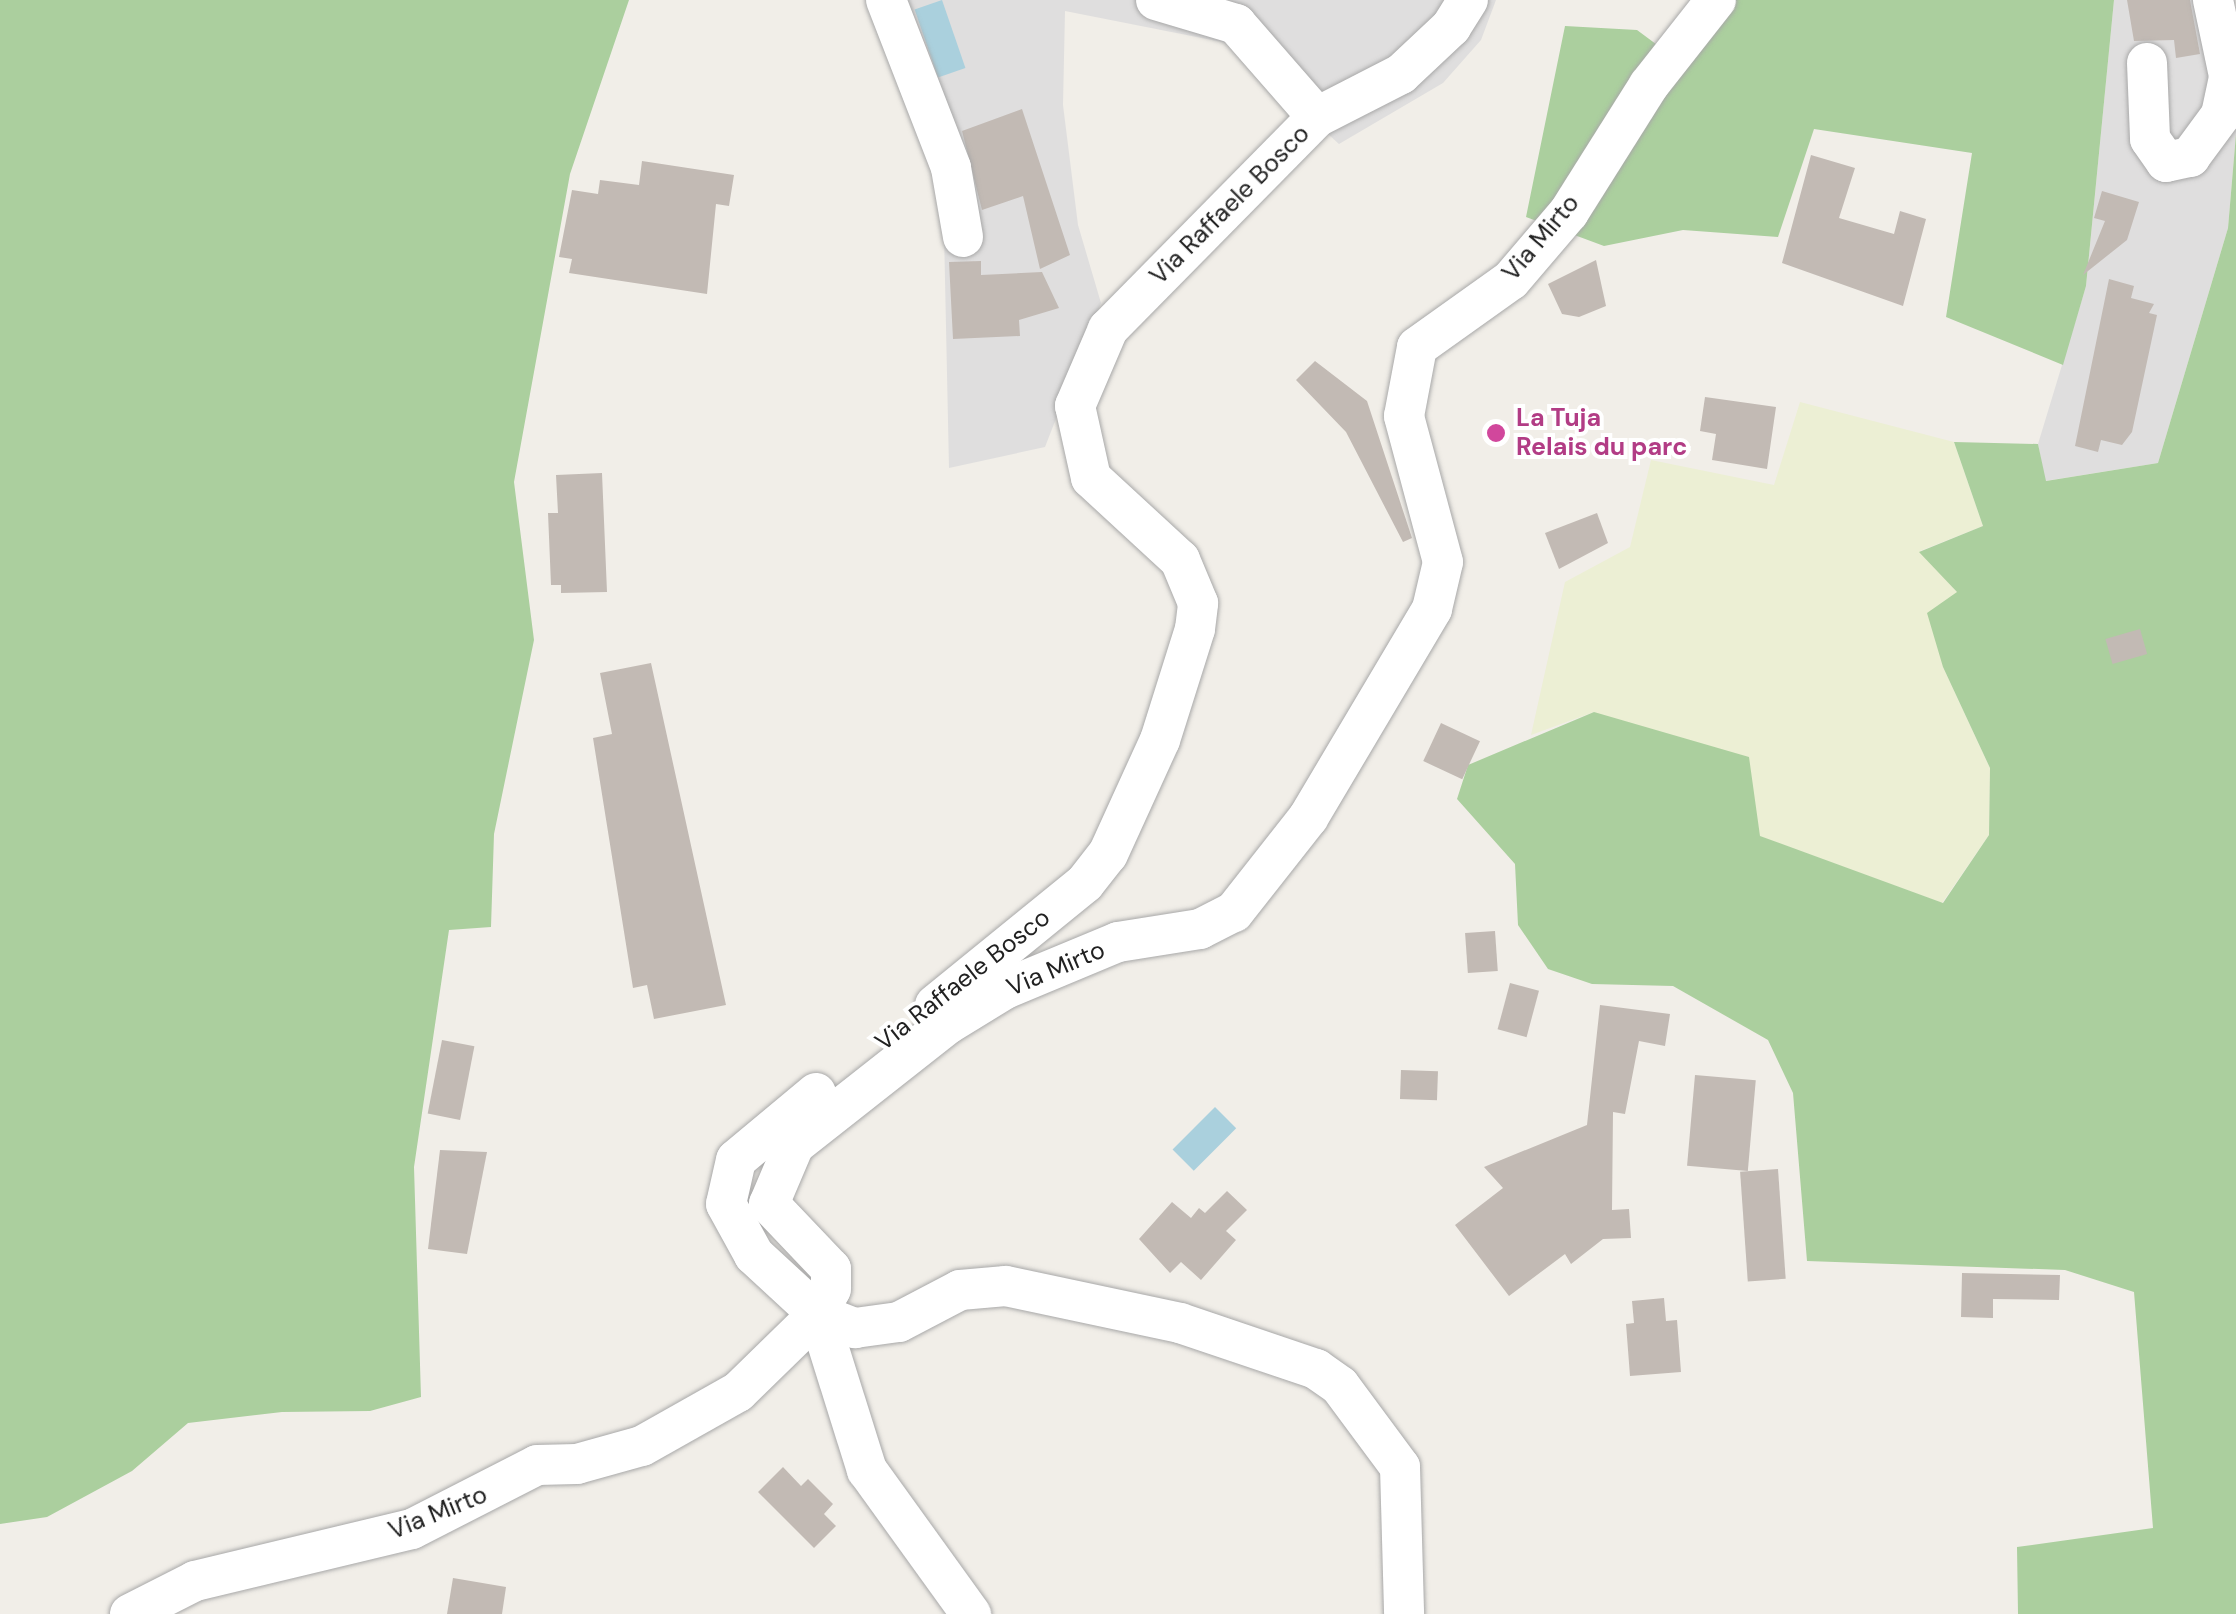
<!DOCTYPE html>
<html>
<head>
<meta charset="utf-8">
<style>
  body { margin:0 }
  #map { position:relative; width:2236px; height:1614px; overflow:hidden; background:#f1eee8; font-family:"DM Sans",sans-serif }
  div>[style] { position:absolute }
  .residential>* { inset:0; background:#dfdede }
  .farmland>* { inset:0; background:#ecefd4 }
  .forest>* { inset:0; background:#abcf9e }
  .water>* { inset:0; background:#aad0dd; transform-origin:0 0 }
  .building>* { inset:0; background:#c2bab4; transform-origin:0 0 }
  .roads { filter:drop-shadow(0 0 2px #a8a8a8) drop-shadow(0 0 2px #a8a8a8) }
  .minor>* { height:40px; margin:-20px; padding:0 20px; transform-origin:20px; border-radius:20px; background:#fff }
  .dots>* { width:28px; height:28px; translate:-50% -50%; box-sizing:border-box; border:5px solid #fff; border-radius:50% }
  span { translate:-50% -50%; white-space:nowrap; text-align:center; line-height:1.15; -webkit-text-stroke:8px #fff; paint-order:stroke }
  .street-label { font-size:25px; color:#212121 }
  .hotel-label { font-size:25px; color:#b23c85; font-weight:700 }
  .left { translate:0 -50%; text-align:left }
</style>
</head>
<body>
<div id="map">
  <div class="residential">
    <i style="clip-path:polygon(867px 0,1496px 0,1481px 40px,1443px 83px,1339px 144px,1227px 43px,1065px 11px,1063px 105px,1078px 225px,1101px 303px,1045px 447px,949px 468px,943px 185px)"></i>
    <i style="clip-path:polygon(2114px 0,2235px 0,2236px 134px,2228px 228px,2158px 463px,2045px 481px,2038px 444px,2086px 286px)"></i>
  </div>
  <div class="farmland">
    <i style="clip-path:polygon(1800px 402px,1954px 442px,1983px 526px,1920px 551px,1957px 592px,1943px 667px,1990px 768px,1989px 835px,1942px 903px,1759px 836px,1594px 712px,1531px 735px,1565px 582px,1630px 547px,1651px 460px,1774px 485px)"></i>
  </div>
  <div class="forest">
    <i style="clip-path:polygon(0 0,629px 0,570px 174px,514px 482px,534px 640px,494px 834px,491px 927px,449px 930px,414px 1167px,421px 1397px,370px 1411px,282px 1412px,188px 1423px,132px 1471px,47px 1517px,0 1524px)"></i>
    <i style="clip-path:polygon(1712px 0,2114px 0,2086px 286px,2063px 365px,1946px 317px,1972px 153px,1814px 129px,1778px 237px,1683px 230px,1604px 246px,1526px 217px,1565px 26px,1637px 30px,1668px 53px)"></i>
    <i style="clip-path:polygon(2236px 134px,2236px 1614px,2018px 1614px,2017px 1547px,2153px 1528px,2134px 1292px,2065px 1270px,1807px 1261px,1793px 1093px,1768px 1040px,1673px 986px,1592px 984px,1548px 969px,1518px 925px,1515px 864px,1457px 799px,1468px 765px,1594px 712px,1749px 757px,1760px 836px,1943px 903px,1989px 835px,1990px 768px,1943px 667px,1927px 613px,1957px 592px,1919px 552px,1983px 526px,1954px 442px,2038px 444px,2046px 481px,2158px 463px,2228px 228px)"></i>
  </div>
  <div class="water">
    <i style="left:942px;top:0;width:72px;height:29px;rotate:71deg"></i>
    <i style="left:1215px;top:1107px;width:30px;height:60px;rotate:45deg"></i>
  </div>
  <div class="building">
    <i style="clip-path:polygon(2127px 0,2190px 0,2200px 54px,2176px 58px,2174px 40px,2134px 41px)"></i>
    <i style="clip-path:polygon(1022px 109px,1070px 255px,1040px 269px,1023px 196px,982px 210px,962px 131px)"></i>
    <i style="clip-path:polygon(1811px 155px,1855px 168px,1839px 218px,1894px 234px,1900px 211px,1926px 219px,1903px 306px,1782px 263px)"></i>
    <i style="clip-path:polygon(642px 161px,734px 175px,729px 206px,716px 204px,707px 294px,569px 273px,572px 259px,559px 257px,572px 190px,598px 194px,600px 180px,639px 185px)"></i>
    <i style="clip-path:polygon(2102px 191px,2139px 202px,2127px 240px,2083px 275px,2105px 221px,2094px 218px)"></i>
    <i style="clip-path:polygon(1596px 260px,1606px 306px,1579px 317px,1562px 314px,1548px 284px)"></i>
    <i style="clip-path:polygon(981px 261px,981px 275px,1042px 272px,1059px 308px,1019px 320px,1020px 336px,953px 339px,949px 262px)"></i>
    <i style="clip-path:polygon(2109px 279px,2134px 286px,2131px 298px,2154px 304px,2149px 313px,2157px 315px,2132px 432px,2122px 445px,2101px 440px,2098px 452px,2075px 446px)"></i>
    <i style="clip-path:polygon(1315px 361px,1367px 401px,1412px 538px,1403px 542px,1346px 432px,1296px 380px)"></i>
    <i style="clip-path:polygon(1705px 397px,1776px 407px,1767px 469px,1712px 460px,1716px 434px,1700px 431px)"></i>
    <i style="clip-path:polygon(602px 473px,607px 592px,561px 593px,561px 585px,551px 585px,548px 513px,558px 513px,556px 475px)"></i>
    <i style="clip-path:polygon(1597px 513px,1608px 543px,1559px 569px,1545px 533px)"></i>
    <i style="left:2140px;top:629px;width:26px;height:36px;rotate:74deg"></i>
    <i style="clip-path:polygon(651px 663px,726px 1005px,654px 1019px,647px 985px,633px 988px,593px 738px,612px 734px,600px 673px)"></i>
    <i style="left:1441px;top:723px;width:43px;height:42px;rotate:25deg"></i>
    <i style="left:1495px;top:931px;width:40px;height:30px;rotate:86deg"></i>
    <i style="left:1510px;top:983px;width:30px;height:48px;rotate:15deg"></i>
    <i style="clip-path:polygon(1600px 1005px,1670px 1014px,1665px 1046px,1639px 1041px,1625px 1114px,1613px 1112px,1612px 1210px,1629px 1209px,1631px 1238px,1603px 1239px,1571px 1264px,1565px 1254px,1509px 1296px,1455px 1225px,1503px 1188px,1484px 1167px,1587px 1125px)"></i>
    <i style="left:442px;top:1040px;width:33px;height:75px;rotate:11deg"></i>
    <i style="left:1401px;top:1070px;width:37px;height:29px;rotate:2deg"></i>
    <i style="left:1695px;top:1075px;width:61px;height:91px;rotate:5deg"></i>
    <i style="clip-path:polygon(440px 1150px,487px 1152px,467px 1254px,428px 1249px)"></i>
    <i style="left:1778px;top:1169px;width:110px;height:38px;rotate:86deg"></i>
    <i style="clip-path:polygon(1227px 1191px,1247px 1210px,1226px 1231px,1236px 1240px,1201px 1280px,1181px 1262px,1170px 1273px,1139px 1239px,1172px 1202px,1191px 1218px,1199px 1208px,1205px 1213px)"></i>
    <i style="clip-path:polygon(1962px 1273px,2060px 1275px,2059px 1300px,1993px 1299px,1993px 1318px,1961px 1317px)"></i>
    <i style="clip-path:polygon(1664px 1298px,1666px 1321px,1677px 1320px,1681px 1372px,1630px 1376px,1626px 1324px,1634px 1323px,1632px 1301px)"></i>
    <i style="clip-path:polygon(783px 1467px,801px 1486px,808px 1479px,833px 1504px,824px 1514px,836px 1526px,814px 1548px,758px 1492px)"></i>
    <i style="clip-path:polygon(453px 1578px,506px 1587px,502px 1614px,447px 1614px)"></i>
  </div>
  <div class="roads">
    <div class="minor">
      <i style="left:886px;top:0;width:180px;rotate:68.8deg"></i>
      <i style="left:951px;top:168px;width:70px;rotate:80.1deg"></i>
      <i style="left:1156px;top:0;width:84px;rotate:16.7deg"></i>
      <i style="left:1236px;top:24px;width:123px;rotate:48.9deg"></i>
      <i style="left:2147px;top:63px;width:76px;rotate:87.7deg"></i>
      <i style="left:2150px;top:139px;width:28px;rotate:55deg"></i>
      <i style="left:2166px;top:162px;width:25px;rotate:-12deg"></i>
      <i style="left:2190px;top:157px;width:52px;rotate:-53.6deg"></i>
      <i style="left:2221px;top:115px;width:40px;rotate:-78deg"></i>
      <i style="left:2229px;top:76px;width:78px;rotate:-101.9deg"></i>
      <i style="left:935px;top:1005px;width:193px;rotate:-39.1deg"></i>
      <i style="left:1085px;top:883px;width:37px;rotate:-52deg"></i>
      <i style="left:1108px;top:854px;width:125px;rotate:-65.5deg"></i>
      <i style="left:1160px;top:740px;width:116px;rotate:-72.5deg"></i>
      <i style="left:1195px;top:629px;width:26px;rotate:-83deg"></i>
      <i style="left:1198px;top:603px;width:47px;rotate:-112.7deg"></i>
      <i style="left:1180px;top:560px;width:121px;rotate:-137.3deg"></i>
      <i style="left:1091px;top:478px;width:74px;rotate:-102.5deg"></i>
      <i style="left:1075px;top:406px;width:84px;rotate:-66.8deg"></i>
      <i style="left:1108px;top:329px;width:298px;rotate:-45.4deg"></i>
      <i style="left:1317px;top:117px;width:94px;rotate:-27.1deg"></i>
      <i style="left:1401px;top:74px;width:69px;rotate:-43.2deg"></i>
      <i style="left:1451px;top:27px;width:32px;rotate:-58deg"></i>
      <i style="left:816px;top:1093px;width:104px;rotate:140.1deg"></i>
      <i style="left:736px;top:1160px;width:45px;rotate:102.8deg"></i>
      <i style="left:726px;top:1204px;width:58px;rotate:61.2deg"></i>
      <i style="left:754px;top:1255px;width:87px;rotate:42.7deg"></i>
      <i style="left:818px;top:1314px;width:40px;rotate:21deg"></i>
      <i style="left:855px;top:1328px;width:44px;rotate:-7.8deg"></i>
      <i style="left:899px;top:1322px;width:69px;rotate:-27.7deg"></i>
      <i style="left:960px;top:1290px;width:46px;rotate:-5deg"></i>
      <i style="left:1006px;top:1286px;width:178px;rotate:12deg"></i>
      <i style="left:1180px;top:1323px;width:144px;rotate:18.7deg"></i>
      <i style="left:1316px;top:1369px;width:29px;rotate:35deg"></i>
      <i style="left:1340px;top:1386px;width:101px;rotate:53.5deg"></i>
      <i style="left:1400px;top:1467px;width:147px;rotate:88.4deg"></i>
      <i style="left:818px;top:1314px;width:164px;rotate:72.6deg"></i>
      <i style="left:867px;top:1470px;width:178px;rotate:54.2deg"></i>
      <i style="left:130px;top:1614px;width:73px;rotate:-26.9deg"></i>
      <i style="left:195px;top:1581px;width:223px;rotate:-13.5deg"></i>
      <i style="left:412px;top:1529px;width:140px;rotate:-27.1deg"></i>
      <i style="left:537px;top:1465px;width:40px;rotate:-1.4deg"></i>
      <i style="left:577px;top:1464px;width:67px;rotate:-15.5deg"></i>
      <i style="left:642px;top:1446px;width:110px;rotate:-29.4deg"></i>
      <i style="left:738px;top:1392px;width:112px;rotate:-44.3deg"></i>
      <i style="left:818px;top:1314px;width:28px;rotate:-63deg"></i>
      <i style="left:831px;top:1289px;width:20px;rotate:-90deg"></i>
      <i style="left:831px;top:1269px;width:90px;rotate:-133.6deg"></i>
      <i style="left:769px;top:1204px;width:64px;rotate:-67deg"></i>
      <i style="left:794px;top:1145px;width:196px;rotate:-38.2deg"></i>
      <i style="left:948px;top:1024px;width:67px;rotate:-31.6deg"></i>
      <i style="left:1005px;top:989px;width:122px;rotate:-22.6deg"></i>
      <i style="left:1118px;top:942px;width:83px;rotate:-9deg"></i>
      <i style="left:1200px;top:929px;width:38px;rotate:-27deg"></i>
      <i style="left:1234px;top:912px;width:120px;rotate:-51.8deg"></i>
      <i style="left:1308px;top:818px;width:243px;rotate:-59.3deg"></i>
      <i style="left:1432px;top:609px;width:48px;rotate:-76.8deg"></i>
      <i style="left:1443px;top:562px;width:151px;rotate:-105deg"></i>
      <i style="left:1404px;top:416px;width:70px;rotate:-79.3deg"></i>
      <i style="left:1417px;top:347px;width:115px;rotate:-35.5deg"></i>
      <i style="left:1511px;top:280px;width:89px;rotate:-49.5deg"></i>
      <i style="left:1569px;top:212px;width:150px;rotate:-57.8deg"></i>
      <i style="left:1649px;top:85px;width:108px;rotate:-51.8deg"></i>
    </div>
  </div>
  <div class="dots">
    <i style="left:1496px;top:433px;background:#d1479c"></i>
  </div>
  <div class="street-label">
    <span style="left:1230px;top:205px;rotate:-45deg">Via Raffaele Bosco</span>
    <span style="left:1541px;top:238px;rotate:-50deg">Via Mirto</span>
    <span style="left:1056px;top:969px;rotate:-23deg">Via Mirto</span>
    <span style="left:963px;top:980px;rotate:-38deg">Via Raffaele Bosco</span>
    <span style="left:438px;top:1513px;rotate:-22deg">Via Mirto</span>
  </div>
  <div class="hotel-label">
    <span class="left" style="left:1516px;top:433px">La Tuja<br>Relais du parc</span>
  </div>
</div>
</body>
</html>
